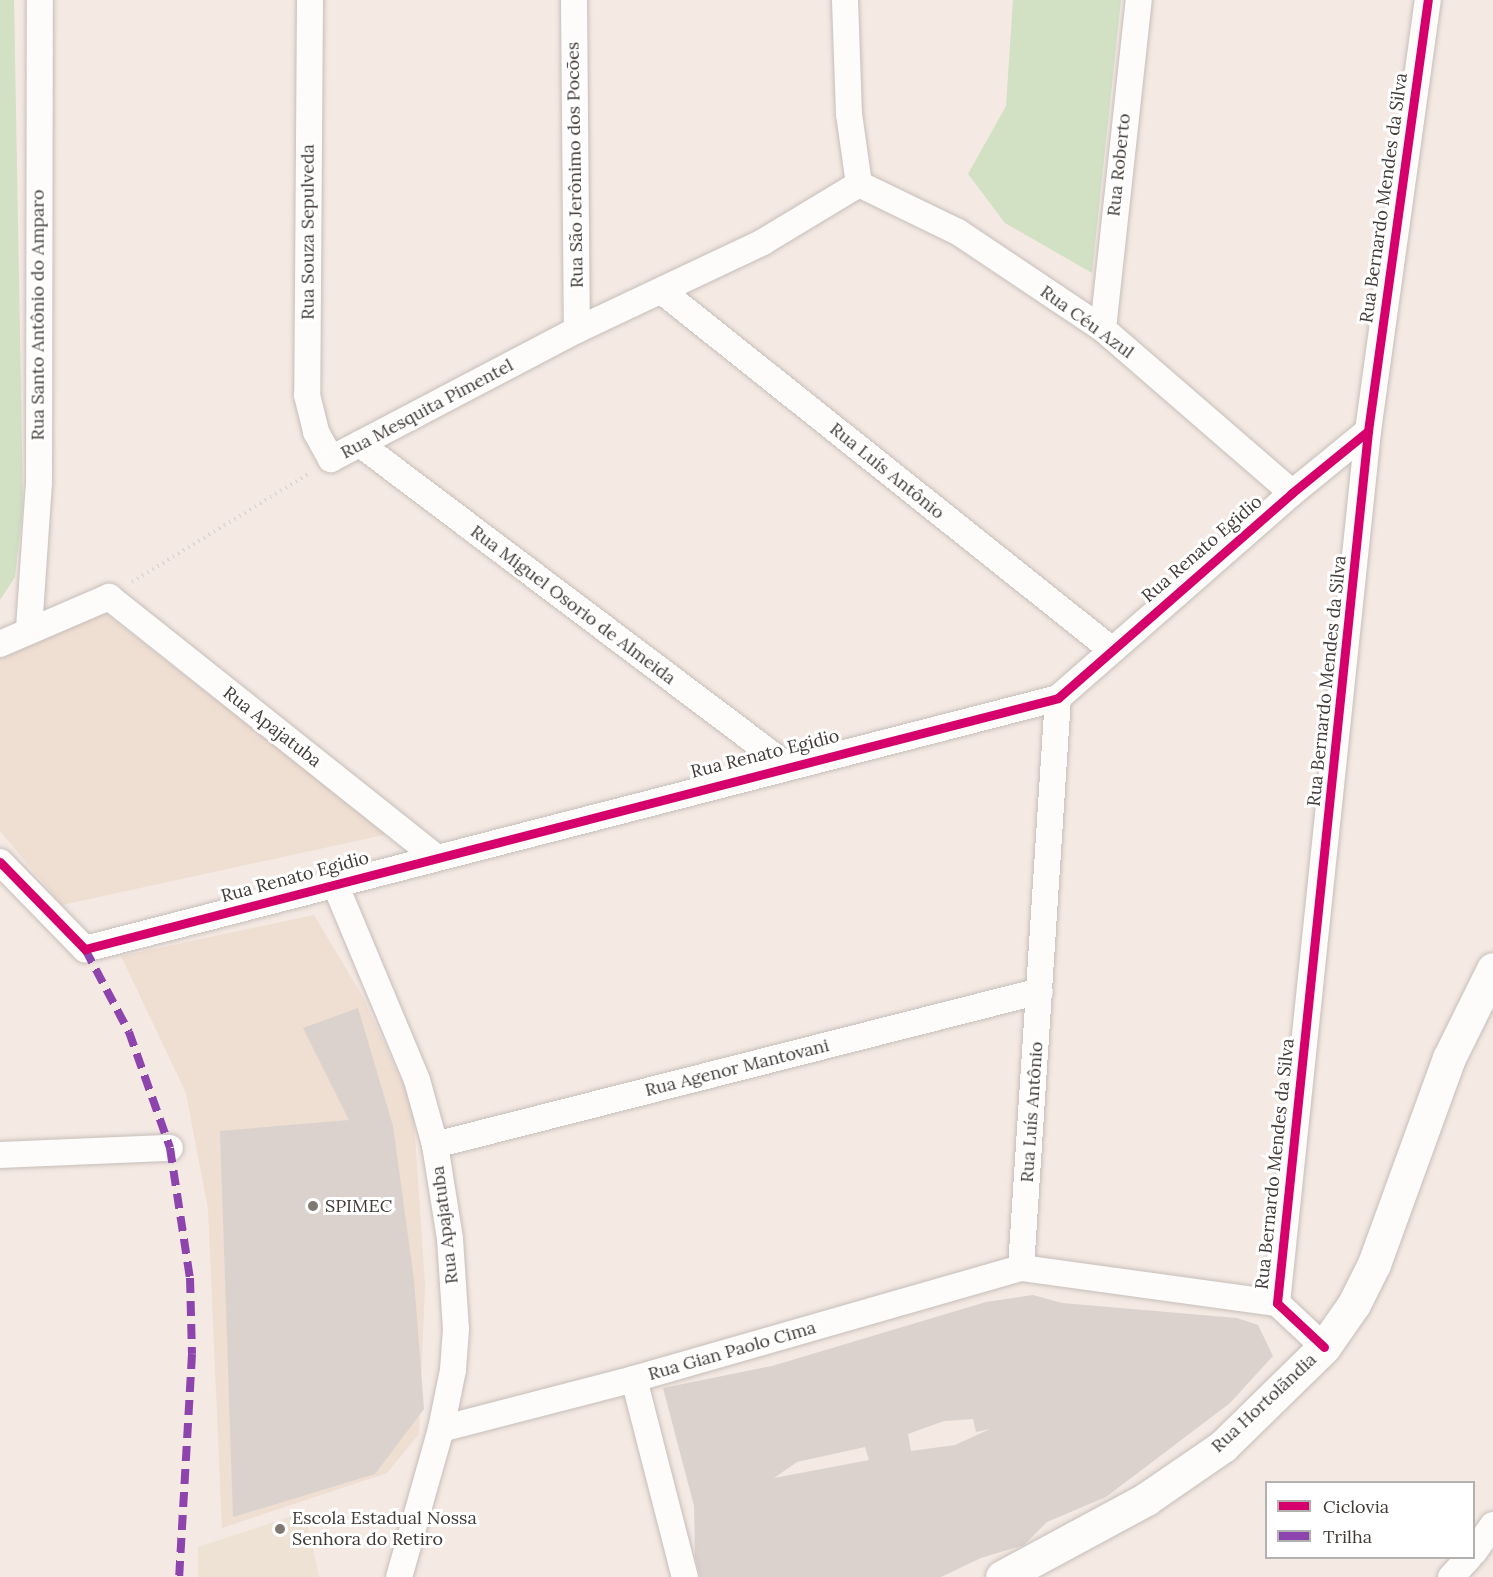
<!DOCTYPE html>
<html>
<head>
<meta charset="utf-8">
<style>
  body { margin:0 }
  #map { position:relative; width:1493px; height:1577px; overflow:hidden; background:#f4e9e3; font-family:Lora,serif }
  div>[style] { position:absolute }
  .built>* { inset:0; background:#efded2 }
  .education>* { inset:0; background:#ede2d3 }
  .green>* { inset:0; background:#d2e0c4 }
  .building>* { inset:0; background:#dbd2ce }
  .path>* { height:4px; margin-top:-2px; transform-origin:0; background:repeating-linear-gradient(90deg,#dad7d5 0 1.5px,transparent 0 6px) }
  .roads { filter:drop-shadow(0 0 2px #c6beb9) drop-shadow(0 0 2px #c6beb9) }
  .minor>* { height:26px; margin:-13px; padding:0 13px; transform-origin:13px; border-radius:13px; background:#fdfcfb }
  .tertiary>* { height:33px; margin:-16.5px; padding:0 16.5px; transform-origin:16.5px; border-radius:16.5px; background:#fdfcfb }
  .quiet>* { height:8px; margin-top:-4px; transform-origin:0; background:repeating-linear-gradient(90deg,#8e44ad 0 15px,transparent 0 23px) }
  .cycleway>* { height:9px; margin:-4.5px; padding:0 4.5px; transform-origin:4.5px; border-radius:4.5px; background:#d6006c }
  .dots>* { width:16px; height:16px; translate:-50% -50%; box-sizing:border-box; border:3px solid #fff; border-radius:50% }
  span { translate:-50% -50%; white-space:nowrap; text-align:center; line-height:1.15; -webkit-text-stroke:6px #fff; paint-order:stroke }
  .street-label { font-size:18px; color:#423b37 }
  .poi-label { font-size:18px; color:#423b37 }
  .left { translate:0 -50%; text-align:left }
  .legend { position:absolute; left:1265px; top:1481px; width:210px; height:78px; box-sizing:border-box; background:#fff; border:2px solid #b3b1af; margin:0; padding:8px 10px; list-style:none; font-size:18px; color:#423b37 }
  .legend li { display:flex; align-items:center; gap:12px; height:30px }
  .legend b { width:30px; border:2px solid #b3b1af }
</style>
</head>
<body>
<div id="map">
  <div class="built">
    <i style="clip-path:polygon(97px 607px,388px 834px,62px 905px,0 831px,0 658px)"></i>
    <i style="clip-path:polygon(314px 915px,363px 997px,413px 1106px,425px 1285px,419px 1434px,387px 1473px,222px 1528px,208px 1209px,186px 1093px,121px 956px)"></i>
  </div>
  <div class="education">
    <i style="clip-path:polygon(305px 1512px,319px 1577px,198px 1577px,198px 1547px)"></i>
  </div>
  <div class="green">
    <i style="clip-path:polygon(0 0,14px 0,23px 506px,15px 577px,0 600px)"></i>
    <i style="clip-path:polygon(1013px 0,1121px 0,1092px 273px,1005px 223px,968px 174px,1006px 106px)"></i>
  </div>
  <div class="building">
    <i style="clip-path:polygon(358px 1008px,393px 1126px,414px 1280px,424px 1409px,375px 1474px,233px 1517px,220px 1131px,349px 1120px,303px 1028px)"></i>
    <i style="clip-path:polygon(evenodd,1033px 1295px,1062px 1303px,1237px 1318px,1258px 1325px,1273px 1356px,1230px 1403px,1106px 1497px,1047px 1522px,1024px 1545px,981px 1558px,941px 1577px,700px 1577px,695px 1557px,694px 1506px,663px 1388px,772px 1366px,986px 1302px,1033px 1295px,973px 1419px,976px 1432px,990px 1429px,955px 1445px,911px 1451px,908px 1434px,944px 1421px,973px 1419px,1033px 1295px,865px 1447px,869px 1460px,774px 1478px,797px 1462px,865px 1447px)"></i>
  </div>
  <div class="path">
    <i style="left:132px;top:582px;width:209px;rotate:-31.5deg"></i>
  </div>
  <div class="roads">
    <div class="minor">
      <i style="left:310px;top:0;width:395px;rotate:90.4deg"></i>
      <i style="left:307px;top:395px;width:38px;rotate:76deg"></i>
      <i style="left:316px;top:432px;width:31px;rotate:61deg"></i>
      <i style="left:331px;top:459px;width:278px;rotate:-27.7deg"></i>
      <i style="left:577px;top:330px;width:206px;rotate:-25.3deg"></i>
      <i style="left:763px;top:242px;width:112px;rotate:-31.1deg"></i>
      <i style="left:574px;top:0;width:330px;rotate:89.5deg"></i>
      <i style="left:845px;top:0;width:114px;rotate:88deg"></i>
      <i style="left:849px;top:114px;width:71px;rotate:81.9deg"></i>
      <i style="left:859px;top:184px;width:110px;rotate:25.9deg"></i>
      <i style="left:958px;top:232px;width:174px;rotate:33.8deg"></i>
      <i style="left:1103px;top:329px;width:250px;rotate:40.9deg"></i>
      <i style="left:663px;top:292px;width:574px;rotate:38.57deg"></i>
      <i style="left:1103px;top:329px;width:331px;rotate:-83.8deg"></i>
      <i style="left:360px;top:444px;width:533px;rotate:37deg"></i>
      <i style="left:29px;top:629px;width:146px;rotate:-86.1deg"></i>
      <i style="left:39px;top:483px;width:483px;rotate:-89.9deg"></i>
      <i style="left:0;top:644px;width:119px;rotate:-23.3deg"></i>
      <i style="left:109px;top:597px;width:418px;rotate:38.5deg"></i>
      <i style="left:0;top:862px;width:122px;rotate:45.7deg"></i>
      <i style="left:85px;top:949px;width:1005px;rotate:-14.46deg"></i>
      <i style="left:1058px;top:698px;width:311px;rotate:-41.2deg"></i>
      <i style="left:1292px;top:493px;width:98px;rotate:-39.2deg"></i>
      <i style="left:335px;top:884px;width:212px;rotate:67.3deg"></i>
      <i style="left:417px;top:1080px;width:67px;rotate:74.5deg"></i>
      <i style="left:435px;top:1145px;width:95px;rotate:80.9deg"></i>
      <i style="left:450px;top:1239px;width:90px;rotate:86.2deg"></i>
      <i style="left:456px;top:1329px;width:41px;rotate:94.2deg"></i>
      <i style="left:453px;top:1370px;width:60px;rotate:101.5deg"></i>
      <i style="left:441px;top:1429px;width:154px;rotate:105.8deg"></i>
      <i style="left:435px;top:1145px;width:624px;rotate:-14.28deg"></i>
      <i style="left:0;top:1155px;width:170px;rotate:-2.4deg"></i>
      <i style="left:1021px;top:1268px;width:571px;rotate:-86.29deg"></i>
      <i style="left:1324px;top:1347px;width:64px;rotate:-136.9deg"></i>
      <i style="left:1277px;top:1303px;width:877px;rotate:-84.04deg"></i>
      <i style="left:1368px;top:431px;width:435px;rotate:-82.1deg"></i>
      <i style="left:634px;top:1379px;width:204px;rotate:75.6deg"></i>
      <i style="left:441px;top:1429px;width:199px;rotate:-14.5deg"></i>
      <i style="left:634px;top:1379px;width:403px;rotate:-16deg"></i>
      <i style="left:1021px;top:1268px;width:258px;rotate:7.8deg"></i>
      <i style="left:1474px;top:1552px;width:33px;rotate:-55deg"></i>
      <i style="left:1451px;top:1577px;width:26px;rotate:-47deg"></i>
    </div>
    <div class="tertiary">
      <i style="left:1002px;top:1577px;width:164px;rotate:-28.4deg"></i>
      <i style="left:1146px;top:1499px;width:93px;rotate:-34.5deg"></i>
      <i style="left:1223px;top:1446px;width:141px;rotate:-44.4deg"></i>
      <i style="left:1324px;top:1347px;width:52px;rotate:-55.1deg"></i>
      <i style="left:1354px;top:1304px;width:45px;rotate:-63.4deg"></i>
      <i style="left:1374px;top:1264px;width:219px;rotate:-70deg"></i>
      <i style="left:1449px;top:1058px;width:99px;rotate:-63.7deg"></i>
    </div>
  </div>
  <div class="quiet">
    <i style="left:85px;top:949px;width:94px;rotate:62.1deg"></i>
    <i style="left:129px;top:1032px;width:123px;rotate:70.5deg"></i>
    <i style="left:170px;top:1148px;width:132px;rotate:81.3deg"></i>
    <i style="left:190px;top:1278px;width:76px;rotate:88.5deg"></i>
    <i style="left:192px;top:1354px;width:223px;rotate:93.3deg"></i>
  </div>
  <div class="cycleway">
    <i style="left:0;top:862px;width:122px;rotate:45.7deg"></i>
    <i style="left:85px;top:949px;width:1005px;rotate:-14.46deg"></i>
    <i style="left:1058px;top:698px;width:311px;rotate:-41.2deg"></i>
    <i style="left:1292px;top:493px;width:98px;rotate:-39.2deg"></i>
    <i style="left:1324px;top:1347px;width:64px;rotate:-136.9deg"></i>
    <i style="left:1277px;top:1303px;width:877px;rotate:-84.04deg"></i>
    <i style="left:1368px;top:431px;width:435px;rotate:-82.1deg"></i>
  </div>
  <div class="dots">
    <i style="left:313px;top:1206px;background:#807873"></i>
    <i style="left:280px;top:1529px;background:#807873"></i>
  </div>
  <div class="street-label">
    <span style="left:575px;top:165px;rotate:-91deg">Rua São Jerônimo dos Pocões</span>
    <span style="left:1119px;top:165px;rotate:-84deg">Rua Roberto</span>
    <span style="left:1384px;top:198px;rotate:-82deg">Rua Bernardo Mendes da Silva</span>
    <span style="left:308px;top:232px;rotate:-90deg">Rua Souza Sepulveda</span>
    <span style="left:38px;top:315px;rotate:-90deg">Rua Santo Antônio do Amparo</span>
    <span style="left:1087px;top:322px;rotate:36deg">Rua Céu Azul</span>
    <span style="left:427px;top:409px;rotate:-28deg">Rua Mesquita Pimentel</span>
    <span style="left:887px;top:471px;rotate:39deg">Rua Luís Antônio</span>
    <span style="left:1202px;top:549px;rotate:-41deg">Rua Renato Egidio</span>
    <span style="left:573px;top:605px;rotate:37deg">Rua Miguel Osorio de Almeida</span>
    <span style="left:1327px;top:681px;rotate:-84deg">Rua Bernardo Mendes da Silva</span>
    <span style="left:272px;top:727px;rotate:38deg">Rua Apajatuba</span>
    <span style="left:765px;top:754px;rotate:-14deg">Rua Renato Egidio</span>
    <span style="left:295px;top:877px;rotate:-15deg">Rua Renato Egidio</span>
    <span style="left:737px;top:1068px;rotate:-14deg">Rua Agenor Mantovani</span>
    <span style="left:1032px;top:1112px;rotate:-86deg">Rua Luís Antônio</span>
    <span style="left:1275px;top:1164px;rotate:-84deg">Rua Bernardo Mendes da Silva</span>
    <span style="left:445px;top:1225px;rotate:-97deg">Rua Apajatuba</span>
    <span style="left:732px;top:1351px;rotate:-16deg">Rua Gian Paolo Cima</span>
    <span style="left:1264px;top:1403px;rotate:-43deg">Rua Hortolãndia</span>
  </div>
  <div class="poi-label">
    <span class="left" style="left:325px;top:1206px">SPIMEC</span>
    <span class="left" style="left:292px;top:1529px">Escola Estadual Nossa<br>Senhora do Retiro</span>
  </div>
  <ul class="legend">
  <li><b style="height:8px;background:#d6006c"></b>Ciclovia</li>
  <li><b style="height:8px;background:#8e44ad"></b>Trilha</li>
  </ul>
</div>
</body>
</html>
